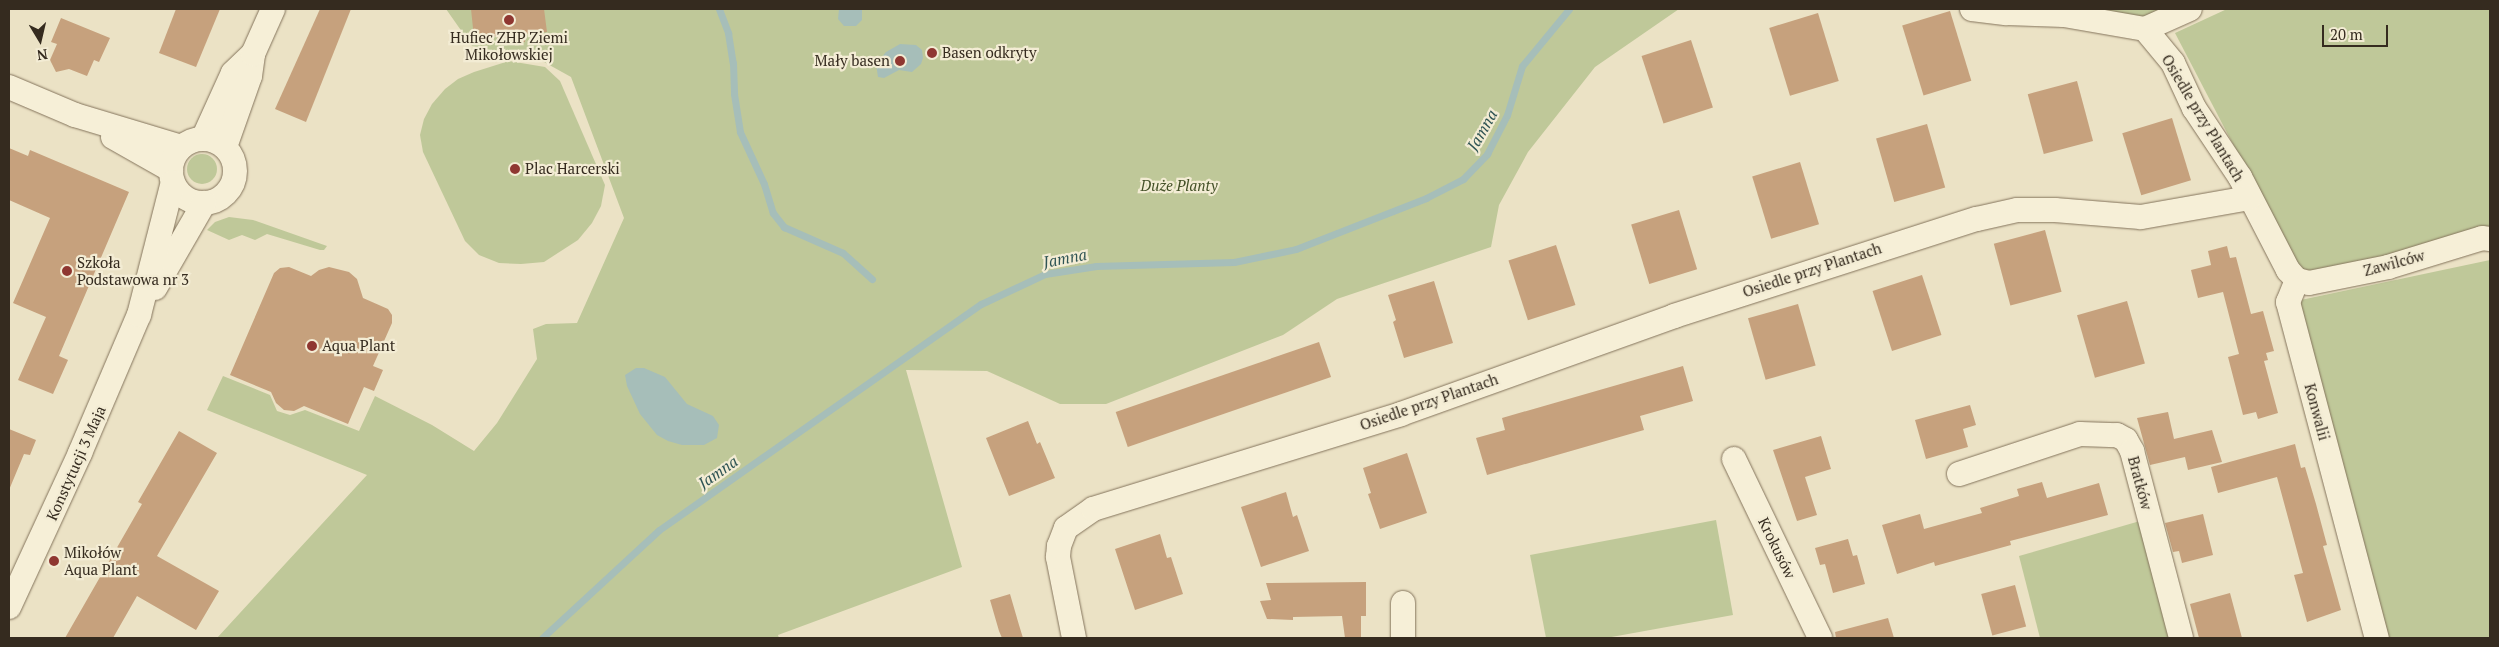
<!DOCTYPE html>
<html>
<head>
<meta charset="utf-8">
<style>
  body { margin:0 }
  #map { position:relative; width:2499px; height:647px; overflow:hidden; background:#ebe2c5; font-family:"PT Serif",serif }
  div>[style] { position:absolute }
  .green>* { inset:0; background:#bfc899 }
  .round { border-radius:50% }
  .water>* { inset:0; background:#a6beb9 }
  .stream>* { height:7px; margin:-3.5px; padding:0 3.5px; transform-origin:3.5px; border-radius:3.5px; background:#a6beb9 }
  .building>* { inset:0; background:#c6a17d; transform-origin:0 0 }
  .roads { filter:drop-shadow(0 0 1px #84745c) drop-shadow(0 0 1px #84745c) }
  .minor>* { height:24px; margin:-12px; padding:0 12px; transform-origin:12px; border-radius:12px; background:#f6efd7 }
  .minor>.ring { margin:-12px; padding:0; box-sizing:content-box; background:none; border:24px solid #f6efd7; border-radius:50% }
  .dots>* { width:14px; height:14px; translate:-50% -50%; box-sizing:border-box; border:2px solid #f3ecd4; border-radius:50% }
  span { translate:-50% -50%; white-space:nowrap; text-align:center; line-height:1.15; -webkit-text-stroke:4.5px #f3ecd4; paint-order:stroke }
  .poi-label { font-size:15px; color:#352b1f }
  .left { translate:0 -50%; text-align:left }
  .right { translate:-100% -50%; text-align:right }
  .street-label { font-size:15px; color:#352b1f }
  .park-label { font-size:15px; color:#435027; font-style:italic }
  .water-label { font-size:16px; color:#2f5454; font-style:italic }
  .frame { position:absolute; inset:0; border:10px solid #352b1f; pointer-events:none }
  .north { position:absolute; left:15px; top:15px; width:50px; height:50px; -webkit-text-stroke:4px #f3ecd4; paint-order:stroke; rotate:171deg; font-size:14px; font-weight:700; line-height:20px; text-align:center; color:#352b1f }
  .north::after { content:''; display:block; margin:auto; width:18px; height:22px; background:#352b1f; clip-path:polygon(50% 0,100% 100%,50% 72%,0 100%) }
  .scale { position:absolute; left:2322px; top:25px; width:66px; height:22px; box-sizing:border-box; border:2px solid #352b1f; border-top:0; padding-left:6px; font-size:15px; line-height:18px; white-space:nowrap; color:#352b1f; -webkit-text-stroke:4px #f3ecd4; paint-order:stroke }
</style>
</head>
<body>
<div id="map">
  <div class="green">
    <i style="clip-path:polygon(446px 9px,1679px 9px,1595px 67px,1528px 152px,1499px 205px,1491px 247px,1337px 299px,1283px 335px,1106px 404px,1060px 404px,987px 371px,906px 370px,962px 567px,778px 635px,779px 638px,217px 638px,367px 475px,207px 410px,223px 376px,270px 395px,277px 411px,290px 415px,305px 410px,359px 431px,375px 396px,432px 425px,474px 451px,497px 423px,537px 359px,533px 329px,546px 324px,577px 323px,624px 218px,571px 77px,544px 62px,472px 46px)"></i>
    <i style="clip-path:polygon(2036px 9px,2165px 9px,2140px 20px)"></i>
    <i style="clip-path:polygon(2227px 9px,2490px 9px,2490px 227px,2322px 276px,2309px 274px,2297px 267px,2175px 33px)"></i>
    <i style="clip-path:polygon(509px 61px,545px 67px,560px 81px,605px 185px,601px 206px,592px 223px,578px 240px,544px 262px,521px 264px,499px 263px,479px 255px,465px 241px,423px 152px,420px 135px,424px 119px,432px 104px,445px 89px,458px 79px,474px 72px)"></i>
    <i class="round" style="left:187px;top:154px;width:30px;height:30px"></i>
    <i style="clip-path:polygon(229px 217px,253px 220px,327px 246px,324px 250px,320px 250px,267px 234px,255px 240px,242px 235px,229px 240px,207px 230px,215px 222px)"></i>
    <i style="clip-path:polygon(2490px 260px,2490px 638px,2389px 638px,2296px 301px)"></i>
    <i style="clip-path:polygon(1716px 520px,1733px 615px,1606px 638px,1546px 638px,1530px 555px)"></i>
    <i style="clip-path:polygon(2140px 521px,2169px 638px,2040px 638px,2019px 556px)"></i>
  </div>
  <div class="water">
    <i style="clip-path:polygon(839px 9px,862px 9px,862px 20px,856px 26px,844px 26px,838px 19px)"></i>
    <i style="clip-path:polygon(900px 44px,916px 45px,922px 50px,923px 58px,921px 64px,912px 72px,899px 70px,884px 78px,878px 77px,876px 64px,886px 52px)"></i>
    <i style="clip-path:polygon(636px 368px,644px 368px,665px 377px,687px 404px,713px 416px,719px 425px,717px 438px,704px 445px,682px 445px,668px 441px,657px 435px,640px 414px,627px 386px,625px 375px)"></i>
  </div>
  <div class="stream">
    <i style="left:719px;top:9px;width:26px;rotate:69deg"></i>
    <i style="left:728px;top:33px;width:30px;rotate:81deg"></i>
    <i style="left:733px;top:63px;width:31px;rotate:88deg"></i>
    <i style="left:734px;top:94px;width:38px;rotate:81deg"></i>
    <i style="left:740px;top:132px;width:57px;rotate:65.2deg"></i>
    <i style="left:764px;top:184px;width:30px;rotate:73deg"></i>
    <i style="left:773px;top:213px;width:18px;rotate:52deg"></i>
    <i style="left:784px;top:227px;width:64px;rotate:23.8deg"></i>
    <i style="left:843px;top:253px;width:39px;rotate:42deg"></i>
    <i style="left:542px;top:638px;width:159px;rotate:-42.7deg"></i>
    <i style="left:659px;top:530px;width:393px;rotate:-35.1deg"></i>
    <i style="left:981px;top:304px;width:71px;rotate:-25.1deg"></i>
    <i style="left:1045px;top:274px;width:52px;rotate:-8.9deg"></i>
    <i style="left:1096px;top:266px;width:138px;rotate:-1.7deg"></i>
    <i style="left:1234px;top:262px;width:63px;rotate:-11.8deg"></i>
    <i style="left:1296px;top:249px;width:140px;rotate:-21.4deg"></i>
    <i style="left:1426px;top:198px;width:42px;rotate:-27.2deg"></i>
    <i style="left:1463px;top:179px;width:35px;rotate:-46deg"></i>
    <i style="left:1487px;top:154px;width:44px;rotate:-62.9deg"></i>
    <i style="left:1507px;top:115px;width:51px;rotate:-73deg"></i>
    <i style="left:1522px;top:66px;width:74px;rotate:-50.5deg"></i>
  </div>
  <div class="building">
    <i style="clip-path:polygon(176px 9px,220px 9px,196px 67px,159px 53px)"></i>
    <i style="clip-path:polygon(320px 9px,351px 9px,306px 122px,275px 109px)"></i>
    <i style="clip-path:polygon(471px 9px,544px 9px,547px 32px,525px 34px,525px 42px,498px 45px,497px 36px,474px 38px)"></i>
    <i style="left:1950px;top:11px;width:73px;height:50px;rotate:73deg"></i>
    <i style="left:1818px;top:13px;width:71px;height:51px;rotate:73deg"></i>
    <i style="clip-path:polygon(61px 18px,110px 38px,99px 62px,94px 60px,87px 76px,69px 69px,56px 72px,50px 60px,57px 44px,51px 42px)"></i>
    <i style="left:1691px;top:40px;width:71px;height:52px;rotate:72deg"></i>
    <i style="left:2077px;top:81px;width:62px;height:51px;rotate:75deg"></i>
    <i style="left:2172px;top:118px;width:65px;height:52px;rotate:73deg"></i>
    <i style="left:1927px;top:124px;width:66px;height:53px;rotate:74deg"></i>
    <i style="clip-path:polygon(9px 148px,28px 156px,30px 150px,129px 192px,59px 356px,68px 360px,53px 394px,18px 380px,46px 317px,13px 303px,50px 218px,9px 200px)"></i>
    <i style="left:1800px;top:162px;width:65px;height:50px;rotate:73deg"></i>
    <i style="left:1679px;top:210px;width:62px;height:50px;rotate:73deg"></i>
    <i style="left:2045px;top:230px;width:64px;height:53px;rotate:75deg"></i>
    <i style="left:1556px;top:245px;width:63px;height:50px;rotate:72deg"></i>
    <i style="clip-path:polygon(2227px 246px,2230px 258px,2236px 257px,2251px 314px,2263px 311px,2274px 351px,2266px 353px,2268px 360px,2264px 361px,2278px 413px,2258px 419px,2256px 412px,2243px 415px,2228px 357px,2239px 354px,2223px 292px,2198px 298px,2191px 270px,2211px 265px,2208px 251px)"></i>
    <i style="clip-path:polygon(289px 267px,311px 276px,319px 270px,329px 267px,349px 272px,357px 279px,363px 298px,388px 309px,392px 315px,392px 323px,373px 366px,383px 370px,374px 391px,364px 387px,348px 424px,304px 406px,294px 411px,284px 410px,276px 403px,271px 392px,230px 375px,274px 273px,280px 268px)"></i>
    <i style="left:1922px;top:275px;width:63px;height:52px;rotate:72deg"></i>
    <i style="clip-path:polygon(1434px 281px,1453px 343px,1404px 358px,1393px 322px,1396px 320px,1388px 295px)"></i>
    <i style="left:2127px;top:301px;width:65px;height:52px;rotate:74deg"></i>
    <i style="left:1798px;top:304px;width:64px;height:52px;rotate:74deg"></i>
    <i style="left:1319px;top:342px;width:37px;height:215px;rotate:71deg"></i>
    <i style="clip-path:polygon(1683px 366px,1693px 401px,1640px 416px,1644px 430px,1487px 475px,1476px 438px,1505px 430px,1502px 418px)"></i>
    <i style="clip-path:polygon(1970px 405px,1976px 425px,1963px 429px,1968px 447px,1926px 459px,1915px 420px)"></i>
    <i style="clip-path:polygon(2168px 412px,2174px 439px,2212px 430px,2222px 462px,2188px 470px,2185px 457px,2150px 465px,2137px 418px)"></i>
    <i style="clip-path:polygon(1028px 421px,1037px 444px,1040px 442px,1055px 478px,1009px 496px,986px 438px)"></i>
    <i style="clip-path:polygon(9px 429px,36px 440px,30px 455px,24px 454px,9px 490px)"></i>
    <i style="clip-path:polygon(179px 431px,217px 453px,157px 556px,219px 591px,196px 630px,137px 596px,113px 638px,65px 638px,142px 504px,138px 502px)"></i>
    <i style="clip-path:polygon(1821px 436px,1831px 469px,1805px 477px,1817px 515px,1797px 521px,1773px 450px)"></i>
    <i style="clip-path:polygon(2295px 444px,2301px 468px,2305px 467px,2316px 504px,2327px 545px,2323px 546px,2341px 610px,2307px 622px,2294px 575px,2303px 573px,2277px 477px,2218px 493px,2211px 467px)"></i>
    <i style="clip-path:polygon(1407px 453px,1427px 513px,1380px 529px,1368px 494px,1371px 493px,1363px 468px)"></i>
    <i style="clip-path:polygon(2042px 482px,2047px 498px,2099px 483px,2108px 515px,2010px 541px,2011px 545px,1935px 566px,1934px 562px,1897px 574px,1882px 525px,1920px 514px,1924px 529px,1982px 513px,1980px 508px,2019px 496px,2017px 489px)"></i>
    <i style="clip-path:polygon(1286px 492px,1293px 517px,1297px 515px,1309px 551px,1261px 567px,1241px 507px)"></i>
    <i style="clip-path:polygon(2203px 514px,2213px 555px,2182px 563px,2179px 551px,2173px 552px,2165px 523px)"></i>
    <i style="clip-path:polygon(1160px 534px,1167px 558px,1171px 557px,1183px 594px,1135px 610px,1115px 549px)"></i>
    <i style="clip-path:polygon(1848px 539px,1853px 556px,1857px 555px,1865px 584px,1833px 593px,1825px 564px,1820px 565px,1815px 548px)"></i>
    <i style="clip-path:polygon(1366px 582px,1366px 616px,1361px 616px,1361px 638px,1345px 638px,1342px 616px,1293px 617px,1293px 620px,1267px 619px,1260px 601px,1271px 600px,1266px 583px)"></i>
    <i style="left:2015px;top:585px;width:43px;height:35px;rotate:75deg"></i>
    <i style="clip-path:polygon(2230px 593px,2242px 638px,2199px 638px,2190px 604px)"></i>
    <i style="clip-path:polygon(1010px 594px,1019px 625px,1023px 638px,1002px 638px,999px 631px,990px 600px)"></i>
    <i style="clip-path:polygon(1888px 618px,1894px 638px,1836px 638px,1835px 632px)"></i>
  </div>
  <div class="roads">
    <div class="minor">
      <i style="left:1972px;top:9px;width:35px;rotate:7deg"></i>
      <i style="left:2007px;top:13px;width:57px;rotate:2deg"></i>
      <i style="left:2064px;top:15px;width:82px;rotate:9.8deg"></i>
      <i style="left:2145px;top:29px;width:44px;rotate:50.5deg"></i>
      <i style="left:2173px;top:63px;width:50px;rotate:65deg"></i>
      <i style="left:2194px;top:108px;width:83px;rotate:56.3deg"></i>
      <i style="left:2240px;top:177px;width:105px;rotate:62.7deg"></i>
      <i style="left:2288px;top:270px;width:13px;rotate:48deg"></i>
      <i style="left:2145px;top:29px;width:49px;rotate:-24deg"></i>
      <i style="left:9px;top:87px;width:72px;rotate:23deg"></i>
      <i style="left:75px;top:115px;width:111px;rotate:16.8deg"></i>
      <i style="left:113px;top:137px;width:67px;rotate:29.6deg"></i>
      <i style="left:203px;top:139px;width:72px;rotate:-65.6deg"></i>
      <i style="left:233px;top:73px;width:28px;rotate:-44deg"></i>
      <i class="ring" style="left:171px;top:139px;width:40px;height:40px"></i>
      <i style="left:225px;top:147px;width:75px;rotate:-70.6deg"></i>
      <i style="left:250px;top:76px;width:22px;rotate:-82deg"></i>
      <i style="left:253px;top:54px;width:49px;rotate:-66deg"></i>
      <i style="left:2297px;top:280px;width:24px;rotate:112deg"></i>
      <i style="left:2288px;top:302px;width:348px;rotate:75.2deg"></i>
      <i style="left:2297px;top:280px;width:12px;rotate:14deg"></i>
      <i style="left:2309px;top:283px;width:81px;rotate:-11.4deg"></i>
      <i style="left:2388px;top:267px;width:98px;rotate:-17.1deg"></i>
      <i style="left:2482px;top:238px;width:8px;rotate:7deg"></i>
      <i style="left:155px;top:288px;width:98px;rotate:-60deg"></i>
      <i style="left:1734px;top:459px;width:199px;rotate:64.3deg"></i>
      <i style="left:1959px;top:474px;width:127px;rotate:-18.3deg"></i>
      <i style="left:2080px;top:434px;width:37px;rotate:2deg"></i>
      <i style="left:2117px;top:435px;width:10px;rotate:29deg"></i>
      <i style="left:2126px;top:440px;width:13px;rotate:61deg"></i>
      <i style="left:2132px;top:451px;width:193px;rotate:75.3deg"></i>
      <i style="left:9px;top:607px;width:170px;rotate:-65.2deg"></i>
      <i style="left:80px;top:453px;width:150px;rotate:-66.9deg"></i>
      <i style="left:139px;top:315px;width:137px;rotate:-75.7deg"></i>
      <i style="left:1074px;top:638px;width:83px;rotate:-101.2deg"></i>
      <i style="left:1058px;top:557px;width:11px;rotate:-85deg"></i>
      <i style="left:1059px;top:546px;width:19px;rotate:-69deg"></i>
      <i style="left:1066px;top:528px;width:33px;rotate:-35deg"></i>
      <i style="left:1093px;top:509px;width:322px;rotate:-17.1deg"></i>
      <i style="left:1401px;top:414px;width:290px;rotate:-19.7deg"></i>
      <i style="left:1674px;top:316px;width:318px;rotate:-17.8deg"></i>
      <i style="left:1977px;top:219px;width:41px;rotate:-12.7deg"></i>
      <i style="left:2017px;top:210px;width:38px"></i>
      <i style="left:2055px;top:210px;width:86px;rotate:4.7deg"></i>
      <i style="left:2141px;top:217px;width:110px;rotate:-10deg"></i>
      <i style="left:1403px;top:638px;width:35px;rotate:-90deg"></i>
    </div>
  </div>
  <div class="dots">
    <i style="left:509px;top:20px;background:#8f3731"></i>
    <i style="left:932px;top:53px;background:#8f3731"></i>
    <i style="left:900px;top:61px;background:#8f3731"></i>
    <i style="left:515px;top:169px;background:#8f3731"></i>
    <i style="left:67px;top:271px;background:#8f3731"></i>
    <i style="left:312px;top:346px;background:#8f3731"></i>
    <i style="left:54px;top:561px;background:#8f3731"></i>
  </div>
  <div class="poi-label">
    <span style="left:509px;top:46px">Hufiec ZHP Ziemi<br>Mikołowskiej</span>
    <span class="left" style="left:942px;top:53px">Basen odkryty</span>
    <span class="right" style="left:890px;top:61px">Mały basen</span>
    <span class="left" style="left:525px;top:169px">Plac Harcerski</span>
    <span class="left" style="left:77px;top:271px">Szkoła<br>Podstawowa nr 3</span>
    <span class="left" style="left:322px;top:346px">Aqua Plant</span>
    <span class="left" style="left:64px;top:561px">Mikołów<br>Aqua Plant</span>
  </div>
  <div class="street-label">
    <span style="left:2203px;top:118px;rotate:59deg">Osiedle przy Plantach</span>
    <span style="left:2394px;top:263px;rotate:-15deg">Zawilców</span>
    <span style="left:1812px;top:270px;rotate:-18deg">Osiedle przy Plantach</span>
    <span style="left:1429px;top:402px;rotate:-19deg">Osiedle przy Plantach</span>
    <span style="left:2317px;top:412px;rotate:75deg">Konwalii</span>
    <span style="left:76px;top:463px;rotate:-66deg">Konstytucji 3 Maja</span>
    <span style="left:2140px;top:483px;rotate:75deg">Bratków</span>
    <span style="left:1777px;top:548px;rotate:64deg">Krokusów</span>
  </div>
  <div class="park-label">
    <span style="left:1179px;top:186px">Duże Planty</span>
  </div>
  <div class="water-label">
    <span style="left:1482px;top:130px;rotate:-60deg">Jamna</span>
    <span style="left:1065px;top:258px;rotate:-11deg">Jamna</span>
    <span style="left:718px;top:472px;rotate:-35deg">Jamna</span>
  </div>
  <div class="frame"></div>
  <div class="north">N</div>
  <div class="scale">20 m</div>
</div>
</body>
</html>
